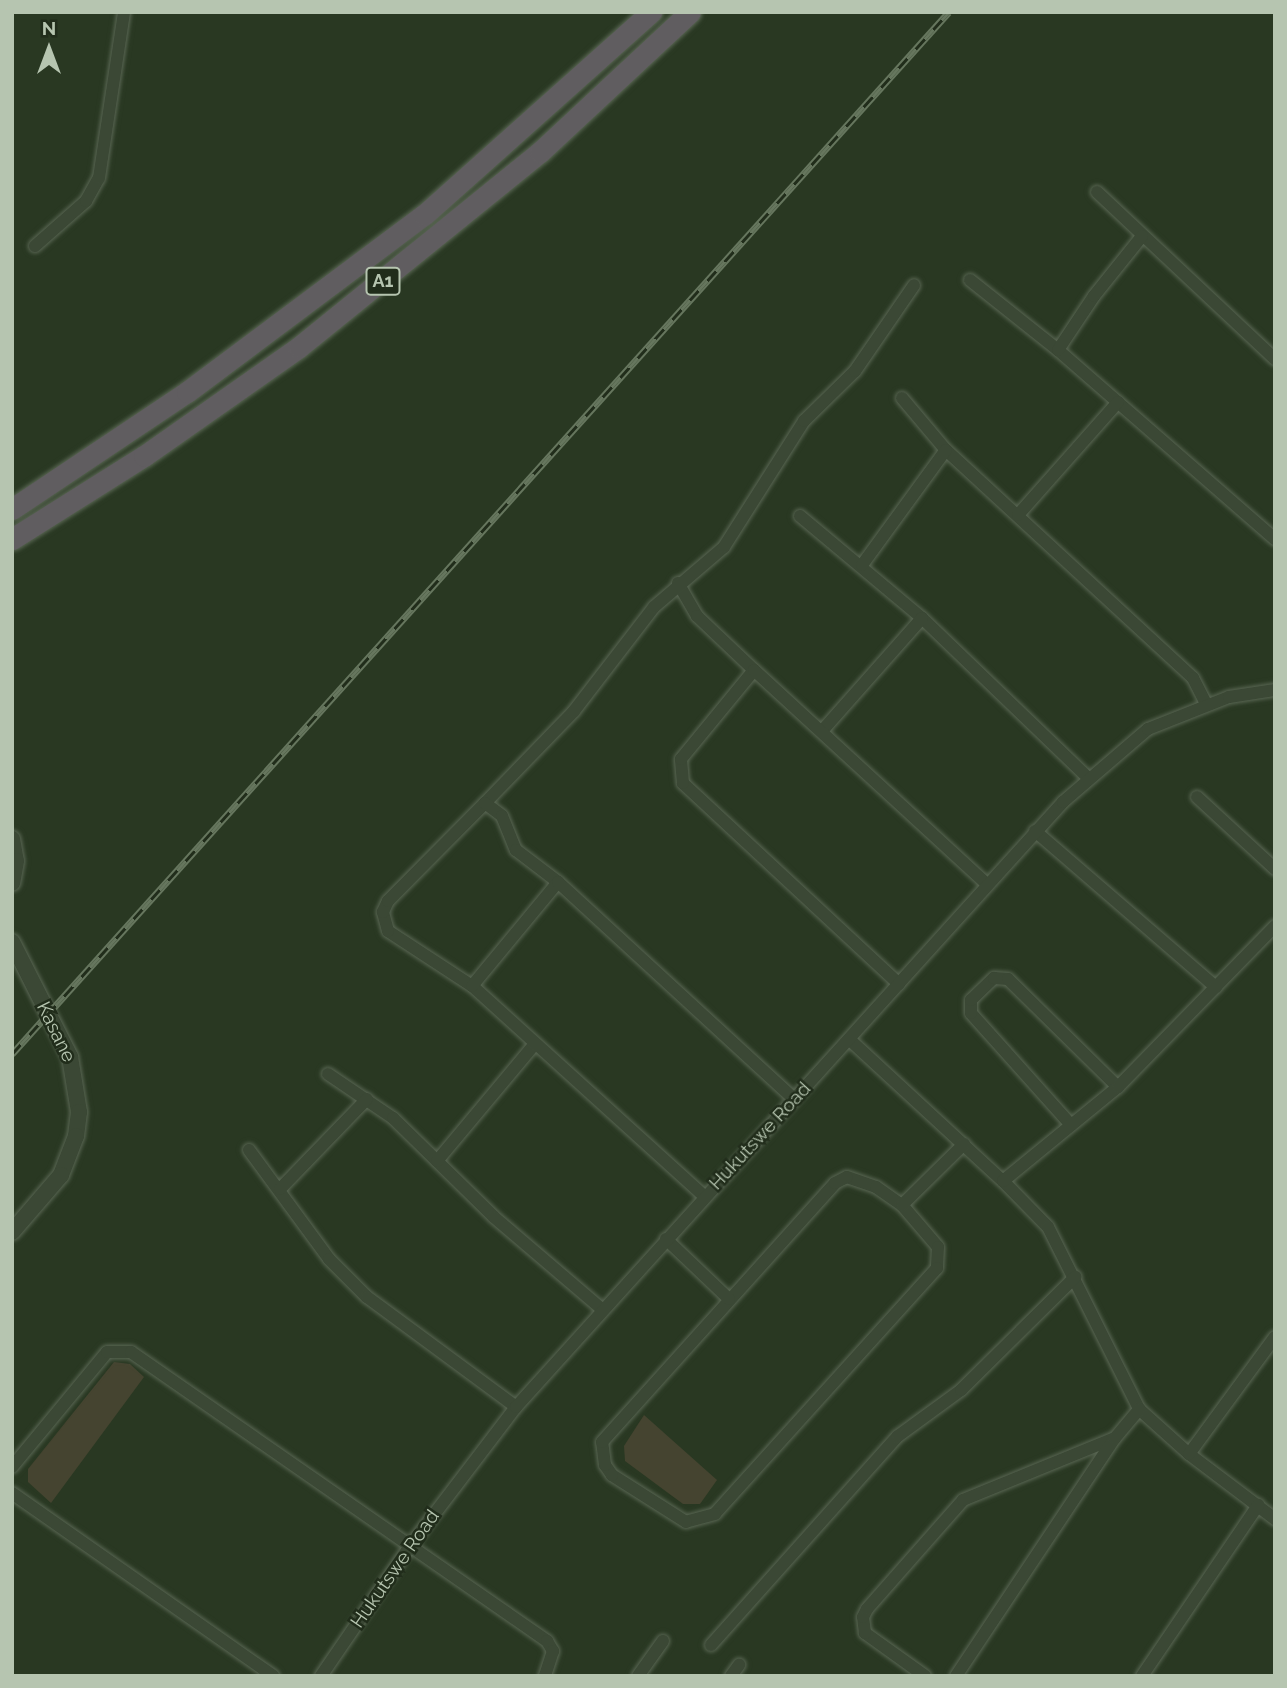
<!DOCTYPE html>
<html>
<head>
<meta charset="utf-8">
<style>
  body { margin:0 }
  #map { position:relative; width:1287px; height:1688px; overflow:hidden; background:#293822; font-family:Raleway,sans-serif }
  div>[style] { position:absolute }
  .green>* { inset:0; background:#454430 }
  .roads { filter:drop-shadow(0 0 2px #596653) drop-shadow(0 0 2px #596653) }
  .minor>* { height:12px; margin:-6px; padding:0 6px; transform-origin:6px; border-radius:6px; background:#3b4835 }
  .tertiary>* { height:16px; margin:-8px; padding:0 8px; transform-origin:8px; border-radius:8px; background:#3b4835 }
  .trunk>* { height:21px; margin:-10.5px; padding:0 10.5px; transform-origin:10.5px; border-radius:10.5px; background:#605d60 }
  .rail>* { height:7px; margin-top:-3.5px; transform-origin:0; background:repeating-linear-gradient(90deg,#212d1b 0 13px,#66765e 0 26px); box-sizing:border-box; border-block:2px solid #66765e }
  span { translate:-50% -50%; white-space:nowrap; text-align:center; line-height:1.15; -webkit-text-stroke:5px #212d1b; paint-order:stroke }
  .shield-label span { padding:2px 5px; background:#212d1b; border:2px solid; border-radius:5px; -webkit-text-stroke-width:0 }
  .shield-label { font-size:18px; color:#b6c5b0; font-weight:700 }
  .street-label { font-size:19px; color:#b6c5b0 }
  .frame { position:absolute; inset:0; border:14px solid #b6c5b0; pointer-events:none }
  .north { position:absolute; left:14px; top:14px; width:70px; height:70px; -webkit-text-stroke:5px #212d1b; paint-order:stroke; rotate:0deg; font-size:19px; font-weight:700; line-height:28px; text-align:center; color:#b6c5b0 }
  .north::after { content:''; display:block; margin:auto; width:24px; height:32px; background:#b6c5b0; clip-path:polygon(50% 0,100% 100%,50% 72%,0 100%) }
</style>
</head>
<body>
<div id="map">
  <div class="green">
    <i style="clip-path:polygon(114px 1362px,130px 1364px,144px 1377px,51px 1503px,28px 1482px,28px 1469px)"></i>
    <i style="clip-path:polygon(644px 1415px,717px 1480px,700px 1504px,683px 1504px,625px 1461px,624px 1446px)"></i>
  </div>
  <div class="roads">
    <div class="minor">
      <i style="left:1097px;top:192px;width:244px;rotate:43.2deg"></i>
      <i style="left:35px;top:246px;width:68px;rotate:-41.4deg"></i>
      <i style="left:86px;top:201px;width:26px;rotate:-61deg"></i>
      <i style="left:99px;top:178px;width:168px;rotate:-81.4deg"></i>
      <i style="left:970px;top:280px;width:112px;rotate:38.5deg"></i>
      <i style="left:1058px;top:350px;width:288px;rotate:41.1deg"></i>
      <i style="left:1058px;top:350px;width:65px;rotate:-56.3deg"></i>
      <i style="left:1094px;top:296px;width:77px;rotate:-51.3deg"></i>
      <i style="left:902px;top:398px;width:68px;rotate:49.8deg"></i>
      <i style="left:946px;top:450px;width:336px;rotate:42.7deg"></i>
      <i style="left:1193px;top:678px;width:30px;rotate:63deg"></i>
      <i style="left:1018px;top:515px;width:151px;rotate:-48.5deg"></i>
      <i style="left:800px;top:516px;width:159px;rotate:39.9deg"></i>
      <i style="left:922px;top:618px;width:229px;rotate:43.9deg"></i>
      <i style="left:862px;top:565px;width:142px;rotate:-53.9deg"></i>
      <i style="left:678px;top:583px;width:38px;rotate:60deg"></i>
      <i style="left:697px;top:616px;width:79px;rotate:43.5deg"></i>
      <i style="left:822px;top:731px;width:151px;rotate:-48.5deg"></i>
      <i style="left:1197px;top:797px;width:106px;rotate:42.7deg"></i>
      <i style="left:485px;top:803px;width:128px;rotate:-45.9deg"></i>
      <i style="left:574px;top:711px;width:131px;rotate:-52.4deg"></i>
      <i style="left:654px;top:607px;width:92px;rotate:-40.6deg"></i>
      <i style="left:724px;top:547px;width:149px;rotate:-57.6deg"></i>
      <i style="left:804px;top:421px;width:71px;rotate:-44.4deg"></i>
      <i style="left:855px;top:371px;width:104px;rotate:-55.5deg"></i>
      <i style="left:1035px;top:831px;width:239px;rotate:40.8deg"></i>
      <i style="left:899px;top:984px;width:295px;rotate:-137.1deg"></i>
      <i style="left:683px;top:783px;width:24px;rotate:-95deg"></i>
      <i style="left:681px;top:759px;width:115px;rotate:-50.6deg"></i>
      <i style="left:754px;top:670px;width:316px;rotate:42.6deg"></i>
      <i style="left:472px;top:986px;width:100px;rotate:-146.8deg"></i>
      <i style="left:388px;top:931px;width:20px;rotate:-105deg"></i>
      <i style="left:383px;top:912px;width:12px;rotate:-66deg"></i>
      <i style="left:388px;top:901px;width:138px;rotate:-45.3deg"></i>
      <i style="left:485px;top:803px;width:21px;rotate:37deg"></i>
      <i style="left:502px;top:816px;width:37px;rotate:68deg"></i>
      <i style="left:516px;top:850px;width:53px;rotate:37.3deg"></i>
      <i style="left:850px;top:1040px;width:208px;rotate:42.7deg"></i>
      <i style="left:1003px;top:1181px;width:64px;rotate:45.6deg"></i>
      <i style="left:1048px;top:1227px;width:203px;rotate:63.4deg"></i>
      <i style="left:1139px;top:1409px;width:67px;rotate:42deg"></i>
      <i style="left:1189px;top:1454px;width:108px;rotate:37.1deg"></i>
      <i style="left:328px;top:1074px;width:78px;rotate:34.1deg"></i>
      <i style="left:393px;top:1118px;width:141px;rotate:44.4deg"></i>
      <i style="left:494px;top:1217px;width:143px;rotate:40.5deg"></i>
      <i style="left:1071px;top:1125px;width:150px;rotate:-131.8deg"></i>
      <i style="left:971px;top:1013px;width:13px;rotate:-90deg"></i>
      <i style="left:971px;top:1000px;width:32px;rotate:-44deg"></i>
      <i style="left:994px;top:978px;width:14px;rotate:4deg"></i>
      <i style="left:1008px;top:979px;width:154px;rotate:44.5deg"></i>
      <i style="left:249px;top:1150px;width:135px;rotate:53.7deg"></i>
      <i style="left:329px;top:1259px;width:54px;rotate:45deg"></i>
      <i style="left:367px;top:1297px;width:185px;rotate:36.4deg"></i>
      <i style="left:437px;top:1161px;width:150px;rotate:-50.1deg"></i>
      <i style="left:847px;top:1177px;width:31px;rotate:19deg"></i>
      <i style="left:876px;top:1187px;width:32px;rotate:35deg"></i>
      <i style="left:902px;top:1205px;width:55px;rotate:49.4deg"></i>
      <i style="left:938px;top:1247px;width:21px;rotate:93deg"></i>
      <i style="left:937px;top:1268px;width:331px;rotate:132.1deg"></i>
      <i style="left:715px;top:1514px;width:30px;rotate:165deg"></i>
      <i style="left:686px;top:1522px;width:88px;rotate:-147.6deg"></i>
      <i style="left:612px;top:1475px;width:12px;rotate:-125deg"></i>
      <i style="left:605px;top:1465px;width:23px;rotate:-97deg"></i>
      <i style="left:602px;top:1442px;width:348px;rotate:-48deg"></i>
      <i style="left:835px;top:1183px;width:13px;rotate:-27deg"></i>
      <i style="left:1003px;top:1181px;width:149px;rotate:-39.3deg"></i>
      <i style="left:1118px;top:1087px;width:225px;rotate:-45.7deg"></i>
      <i style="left:280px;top:1189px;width:125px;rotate:-46deg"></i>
      <i style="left:704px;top:1196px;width:313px;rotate:-137.8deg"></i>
      <i style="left:472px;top:986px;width:135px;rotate:-50.4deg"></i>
      <i style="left:558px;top:882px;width:321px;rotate:42.6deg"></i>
      <i style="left:902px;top:1205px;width:87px;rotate:-44.5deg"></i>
      <i style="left:666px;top:1239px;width:87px;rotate:43.6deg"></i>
      <i style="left:1189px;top:1454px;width:145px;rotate:-53.7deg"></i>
      <i style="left:12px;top:1467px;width:149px;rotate:-50.4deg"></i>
      <i style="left:107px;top:1352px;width:24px"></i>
      <i style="left:131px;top:1352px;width:507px;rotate:34.79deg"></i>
      <i style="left:547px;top:1641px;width:12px;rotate:59deg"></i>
      <i style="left:553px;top:1651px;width:26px;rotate:108deg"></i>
      <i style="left:12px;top:1493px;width:319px;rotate:35deg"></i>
      <i style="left:711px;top:1645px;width:280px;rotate:-48.2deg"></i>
      <i style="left:898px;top:1436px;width:78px;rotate:-36.1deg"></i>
      <i style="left:961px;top:1390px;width:161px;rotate:-44.7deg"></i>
      <i style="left:321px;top:1676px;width:158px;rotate:-55.6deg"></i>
      <i style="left:410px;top:1546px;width:175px;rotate:-52.7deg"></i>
      <i style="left:516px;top:1407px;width:816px;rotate:-47.88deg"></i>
      <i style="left:1063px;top:802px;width:112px;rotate:-40.7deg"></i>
      <i style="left:1148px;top:729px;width:87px;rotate:-21.6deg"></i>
      <i style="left:1229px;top:697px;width:47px;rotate:-8.7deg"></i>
      <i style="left:638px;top:1676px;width:43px;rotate:-54.5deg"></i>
      <i style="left:731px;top:1676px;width:14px;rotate:-54deg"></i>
      <i style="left:925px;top:1676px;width:74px;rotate:-144.4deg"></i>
      <i style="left:865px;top:1633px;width:16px;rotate:-97deg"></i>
      <i style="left:863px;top:1617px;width:9px;rotate:-63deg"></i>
      <i style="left:867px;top:1609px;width:145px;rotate:-48.6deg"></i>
      <i style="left:963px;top:1500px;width:164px;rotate:-22.2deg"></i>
      <i style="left:956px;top:1676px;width:286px;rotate:-56.3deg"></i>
      <i style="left:1115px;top:1438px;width:38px;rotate:-50deg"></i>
      <i style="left:1142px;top:1676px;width:207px;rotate:-55.8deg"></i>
    </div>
    <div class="tertiary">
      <i style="left:12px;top:839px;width:22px;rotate:80deg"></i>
      <i style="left:16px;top:861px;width:22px;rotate:100deg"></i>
      <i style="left:12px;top:942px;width:129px;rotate:63.2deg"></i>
      <i style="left:70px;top:1057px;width:56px;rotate:80.7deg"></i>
      <i style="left:79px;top:1112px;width:24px;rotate:97deg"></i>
      <i style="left:76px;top:1136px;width:42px;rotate:111deg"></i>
      <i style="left:61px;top:1175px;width:75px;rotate:130.7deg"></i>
    </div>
    <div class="trunk">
      <i style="left:12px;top:509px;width:211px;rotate:-33.8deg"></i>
      <i style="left:187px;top:392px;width:296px;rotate:-36.8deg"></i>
      <i style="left:424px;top:215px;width:305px;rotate:-41.8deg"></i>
      <i style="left:12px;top:539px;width:156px;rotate:-32.2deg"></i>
      <i style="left:144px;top:456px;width:189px;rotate:-35.1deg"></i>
      <i style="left:299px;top:347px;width:310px;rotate:-39deg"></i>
      <i style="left:540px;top:152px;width:205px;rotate:-43deg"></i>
    </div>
  </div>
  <div class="rail">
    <i style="left:12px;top:1054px;width:1401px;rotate:-48.04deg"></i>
  </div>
  <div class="shield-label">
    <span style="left:383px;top:281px">A1</span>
  </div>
  <div class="street-label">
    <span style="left:56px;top:1032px;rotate:64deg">Kasane</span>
    <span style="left:760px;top:1136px;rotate:-47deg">Hukutswe Road</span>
    <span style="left:395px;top:1569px;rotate:-55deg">Hukutswe Road</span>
  </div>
  <div class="frame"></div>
  <div class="north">N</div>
</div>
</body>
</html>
